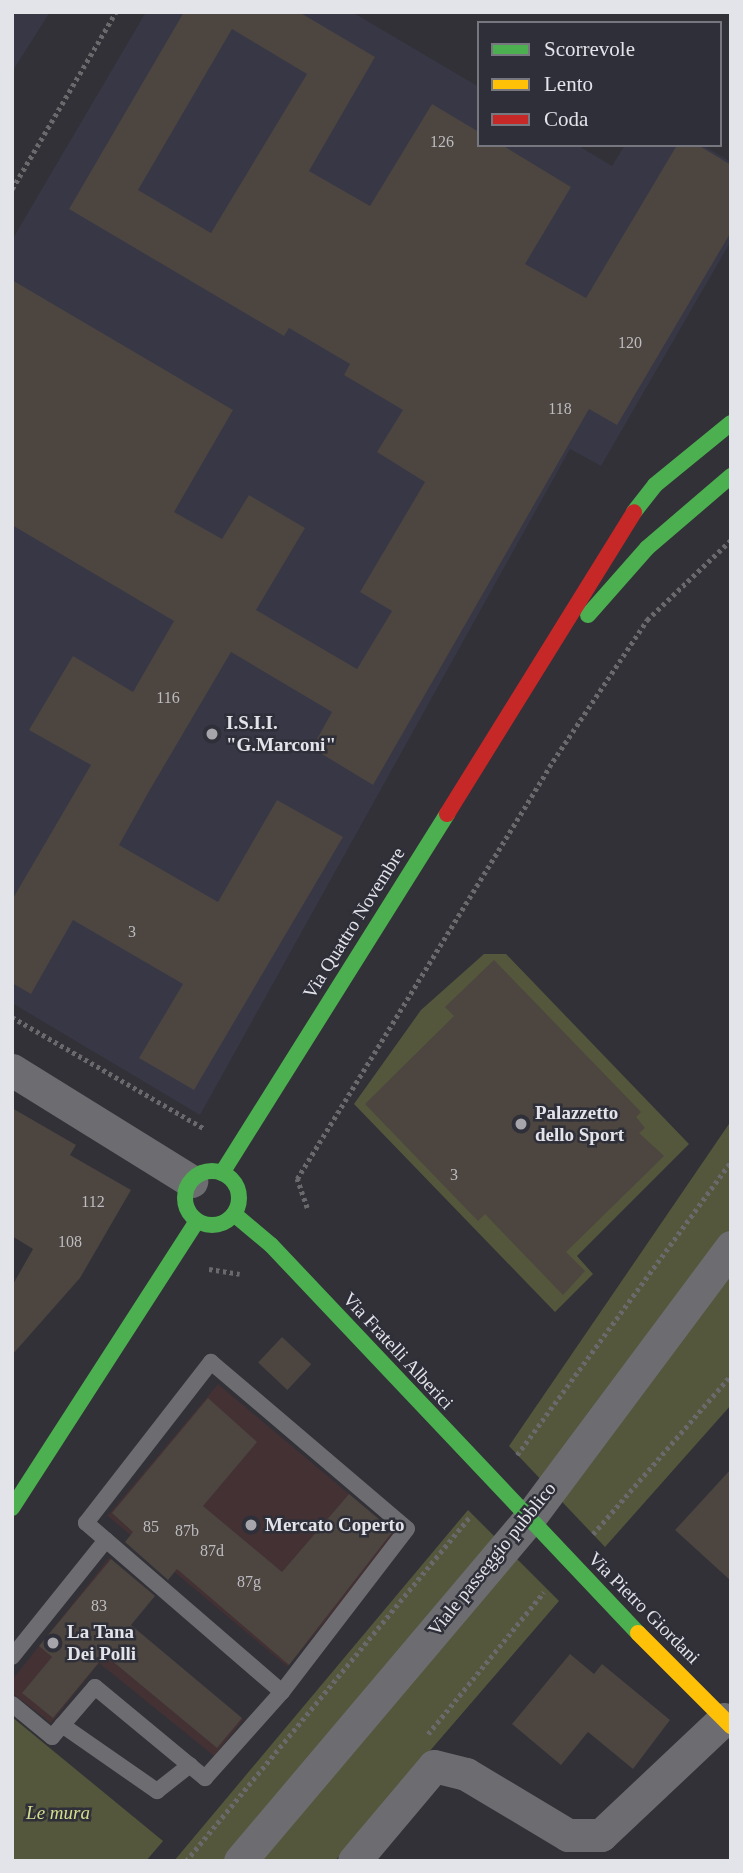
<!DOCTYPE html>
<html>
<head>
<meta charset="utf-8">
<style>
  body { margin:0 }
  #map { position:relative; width:743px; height:1873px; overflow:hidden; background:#313137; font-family:"Times New Roman",serif }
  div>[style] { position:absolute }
  .commercial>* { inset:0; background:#433134; transform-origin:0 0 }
  .built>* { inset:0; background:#373746 }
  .green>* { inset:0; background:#54573c }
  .building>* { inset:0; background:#4c4540; transform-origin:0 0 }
  .path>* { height:4.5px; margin-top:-2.25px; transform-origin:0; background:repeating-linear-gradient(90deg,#6a6a6d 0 3.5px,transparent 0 7px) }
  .lane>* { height:16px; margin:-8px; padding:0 8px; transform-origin:8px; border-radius:8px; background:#6d6d71 }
  .street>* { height:33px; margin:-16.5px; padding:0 16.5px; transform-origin:16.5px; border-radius:16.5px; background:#6d6d71 }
  .fast>* { height:16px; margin:-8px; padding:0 8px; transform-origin:8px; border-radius:8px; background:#4caf50 }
  .fast>.ring { margin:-8px; padding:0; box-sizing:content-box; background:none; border:16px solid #4caf50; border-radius:50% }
  .slow>* { height:16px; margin:-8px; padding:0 8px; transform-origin:8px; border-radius:8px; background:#ffc107 }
  .jam>* { height:16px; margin:-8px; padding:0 8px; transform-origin:8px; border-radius:8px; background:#c62828 }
  .dots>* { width:19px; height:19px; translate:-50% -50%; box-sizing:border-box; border:4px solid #2f2f39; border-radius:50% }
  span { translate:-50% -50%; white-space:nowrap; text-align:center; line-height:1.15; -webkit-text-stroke:5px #2f2f39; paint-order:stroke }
  .number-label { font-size:16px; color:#bdbcc0 }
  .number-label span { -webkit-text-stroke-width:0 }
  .poi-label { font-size:19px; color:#e3e3ea; font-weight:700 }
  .left { translate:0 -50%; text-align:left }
  .street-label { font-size:19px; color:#e3e3ea }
  .park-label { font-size:19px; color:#d6dd8d; font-style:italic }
  .frame { position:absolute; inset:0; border:14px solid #e3e3ea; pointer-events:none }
  .legend { position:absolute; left:477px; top:21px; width:245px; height:126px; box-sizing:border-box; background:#2f2f39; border:2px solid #777780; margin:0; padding:9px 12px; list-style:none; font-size:21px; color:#e3e3ea }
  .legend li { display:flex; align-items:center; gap:14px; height:35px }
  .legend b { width:35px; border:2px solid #777780 }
</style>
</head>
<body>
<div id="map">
  <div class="commercial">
    <i style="left:218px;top:1384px;width:235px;height:172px;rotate:40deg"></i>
    <i style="clip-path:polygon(109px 1558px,153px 1594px,127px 1627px,243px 1720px,214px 1756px,99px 1663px,51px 1723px,12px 1693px,12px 1680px)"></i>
  </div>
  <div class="built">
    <i style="clip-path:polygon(12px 12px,50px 12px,12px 72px)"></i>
    <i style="clip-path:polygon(146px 12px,352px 12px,479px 87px,479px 145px,577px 145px,612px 166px,625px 145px,702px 145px,731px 162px,731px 241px,601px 466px,570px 449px,200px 1115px,12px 1003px,12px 240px)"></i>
  </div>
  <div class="green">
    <i style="clip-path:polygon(484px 954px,506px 954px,689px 1144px,577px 1256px,593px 1274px,555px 1312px,354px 1104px,421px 1010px)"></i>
    <i style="clip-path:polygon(731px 1121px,731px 1405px,605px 1547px,509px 1446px)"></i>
    <i style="clip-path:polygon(468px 1510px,559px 1601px,335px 1861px,174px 1861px)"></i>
    <i style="clip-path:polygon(12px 1717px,163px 1841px,146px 1861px,12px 1861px)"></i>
  </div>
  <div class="building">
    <i style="clip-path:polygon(evenodd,184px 12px,299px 12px,375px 57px,309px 171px,370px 206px,432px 104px,479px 132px,479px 145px,502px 145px,571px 187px,525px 264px,586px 298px,677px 145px,698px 145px,731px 165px,731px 232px,617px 425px,589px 409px,373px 785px,312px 748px,332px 712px,231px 652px,148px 793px,119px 845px,218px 902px,277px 800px,343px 837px,194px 1090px,139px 1058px,183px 984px,73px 920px,31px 994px,12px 983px,12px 900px,91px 765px,29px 730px,73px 656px,133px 692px,174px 621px,12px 525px,12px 280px,233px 410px,174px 512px,222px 539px,249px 495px,305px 528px,256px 610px,357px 669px,392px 611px,360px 592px,425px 482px,377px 452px,403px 410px,344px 375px,350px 364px,289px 328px,284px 336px,69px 209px,184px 12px,232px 29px,307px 74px,211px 233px,138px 190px,232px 29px)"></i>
    <i style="clip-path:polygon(494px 960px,641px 1112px,636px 1117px,645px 1128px,639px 1133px,664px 1156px,566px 1252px,585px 1271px,563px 1295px,485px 1214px,478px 1221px,365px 1104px,454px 1016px,445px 1007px)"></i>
    <i style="clip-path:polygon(12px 1108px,76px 1145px,70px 1155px,131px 1190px,80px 1278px,12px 1355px,12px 1286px,33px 1249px,12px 1236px)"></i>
    <i style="left:282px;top:1337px;width:40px;height:35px;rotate:43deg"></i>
    <i style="clip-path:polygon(208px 1398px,257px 1442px,203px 1506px,282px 1572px,349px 1494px,393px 1531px,289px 1665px,177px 1569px,168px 1580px,125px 1542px,133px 1532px,112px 1513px)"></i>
    <i style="clip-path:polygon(731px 1469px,731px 1581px,675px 1530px)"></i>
    <i style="clip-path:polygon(111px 1559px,155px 1596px,131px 1625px,242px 1718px,217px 1748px,105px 1655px,53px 1718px,22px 1693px,52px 1657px,39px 1646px)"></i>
    <i style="clip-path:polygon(570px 1654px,594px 1674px,602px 1664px,670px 1720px,633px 1769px,588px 1732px,561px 1765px,512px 1724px)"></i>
  </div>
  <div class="path">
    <i style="left:12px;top:189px;width:205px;rotate:-59.6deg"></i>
    <i style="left:12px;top:1017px;width:223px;rotate:30.1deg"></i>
    <i style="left:307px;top:1208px;width:31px;rotate:-109deg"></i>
    <i style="left:297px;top:1179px;width:483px;rotate:-58.5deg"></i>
    <i style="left:549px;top:767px;width:177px;rotate:-56.3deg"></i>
    <i style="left:647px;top:620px;width:116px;rotate:-43.6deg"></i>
    <i style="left:209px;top:1269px;width:31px;rotate:9deg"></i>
    <i style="left:517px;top:1455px;width:363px;rotate:-53.9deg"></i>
    <i style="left:593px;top:1534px;width:211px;rotate:-49deg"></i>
    <i style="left:428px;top:1734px;width:183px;rotate:-50.8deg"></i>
    <i style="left:186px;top:1861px;width:448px;rotate:-50.5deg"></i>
  </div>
  <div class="lane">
    <i style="left:12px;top:1657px;width:150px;rotate:-51.2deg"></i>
    <i style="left:12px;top:1704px;width:52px;rotate:39.5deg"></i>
    <i style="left:52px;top:1737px;width:66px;rotate:-49.3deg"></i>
    <i style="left:95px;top:1687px;width:143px;rotate:39.6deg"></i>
    <i style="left:205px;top:1778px;width:115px;rotate:-48.2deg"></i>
    <i style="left:282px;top:1692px;width:259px;rotate:-139.2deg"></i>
    <i style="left:86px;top:1523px;width:204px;rotate:-52.2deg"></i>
    <i style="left:211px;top:1362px;width:257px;rotate:40.4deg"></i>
    <i style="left:407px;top:1529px;width:205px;rotate:127.5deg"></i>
    <i style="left:62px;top:1725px;width:116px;rotate:34.8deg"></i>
    <i style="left:157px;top:1791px;width:42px;rotate:-38.2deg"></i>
  </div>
  <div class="street">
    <i style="left:12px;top:1070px;width:211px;rotate:31.8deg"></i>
    <i style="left:240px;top:1861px;width:445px;rotate:-49.8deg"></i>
    <i style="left:527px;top:1521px;width:342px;rotate:-53.3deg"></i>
    <i style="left:354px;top:1861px;width:124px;rotate:-49.9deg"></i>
    <i style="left:434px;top:1766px;width:33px;rotate:14deg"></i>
    <i style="left:466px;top:1774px;width:119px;rotate:30.9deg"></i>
    <i style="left:568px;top:1835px;width:33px"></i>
    <i style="left:601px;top:1835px;width:169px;rotate:-43.3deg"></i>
  </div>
  <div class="fast">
    <i style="left:634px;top:512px;width:34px;rotate:-52deg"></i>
    <i style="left:655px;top:485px;width:98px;rotate:-39.2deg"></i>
    <i style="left:588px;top:615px;width:89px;rotate:-48.6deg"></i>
    <i style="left:647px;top:548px;width:111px;rotate:-40.6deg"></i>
    <i class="ring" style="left:185px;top:1171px;width:38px;height:38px"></i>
    <i style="left:222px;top:1173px;width:424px;rotate:-57.9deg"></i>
    <i style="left:234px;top:1214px;width:48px;rotate:40deg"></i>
    <i style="left:271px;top:1245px;width:534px;rotate:46.59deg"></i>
    <i style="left:12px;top:1508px;width:341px;rotate:-57.2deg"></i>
  </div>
  <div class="slow">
    <i style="left:638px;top:1633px;width:132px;rotate:45deg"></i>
  </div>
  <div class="jam">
    <i style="left:447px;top:814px;width:355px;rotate:-58.2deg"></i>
  </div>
  <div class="dots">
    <i style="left:212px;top:734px;background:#a5a5ab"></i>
    <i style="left:521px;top:1124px;background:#a5a5ab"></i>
    <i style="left:251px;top:1525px;background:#a5a5ab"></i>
    <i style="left:53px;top:1643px;background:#a5a5ab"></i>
  </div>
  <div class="number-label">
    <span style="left:442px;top:142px">126</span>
    <span style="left:630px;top:343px">120</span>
    <span style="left:560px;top:409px">118</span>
    <span style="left:168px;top:698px">116</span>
    <span style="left:132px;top:932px">3</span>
    <span style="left:454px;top:1175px">3</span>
    <span style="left:93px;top:1202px">112</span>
    <span style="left:70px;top:1242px">108</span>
    <span style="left:151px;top:1527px">85</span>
    <span style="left:187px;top:1531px">87b</span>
    <span style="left:212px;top:1551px">87d</span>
    <span style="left:249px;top:1582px">87g</span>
    <span style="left:99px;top:1606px">83</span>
  </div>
  <div class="poi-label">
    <span class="left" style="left:226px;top:734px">I.S.I.I.<br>"G.Marconi"</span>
    <span class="left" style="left:535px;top:1124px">Palazzetto<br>dello Sport</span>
    <span class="left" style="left:265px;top:1525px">Mercato Coperto</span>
    <span class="left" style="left:67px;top:1643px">La Tana<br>Dei Polli</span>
  </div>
  <div class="street-label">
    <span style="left:354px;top:923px;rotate:-58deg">Via Quattro Novembre</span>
    <span style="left:398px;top:1351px;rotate:47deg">Via Fratelli Alberici</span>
    <span style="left:492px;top:1559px;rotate:-51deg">Viale passeggio pubblico</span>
    <span style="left:644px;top:1608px;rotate:45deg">Via Pietro Giordani</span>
  </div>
  <div class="park-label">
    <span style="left:58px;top:1813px">Le mura</span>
  </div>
  <div class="frame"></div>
  <ul class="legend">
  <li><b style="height:9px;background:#4caf50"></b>Scorrevole</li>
  <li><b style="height:9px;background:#ffc107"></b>Lento</li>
  <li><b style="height:9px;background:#c62828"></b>Coda</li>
  </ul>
</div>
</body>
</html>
